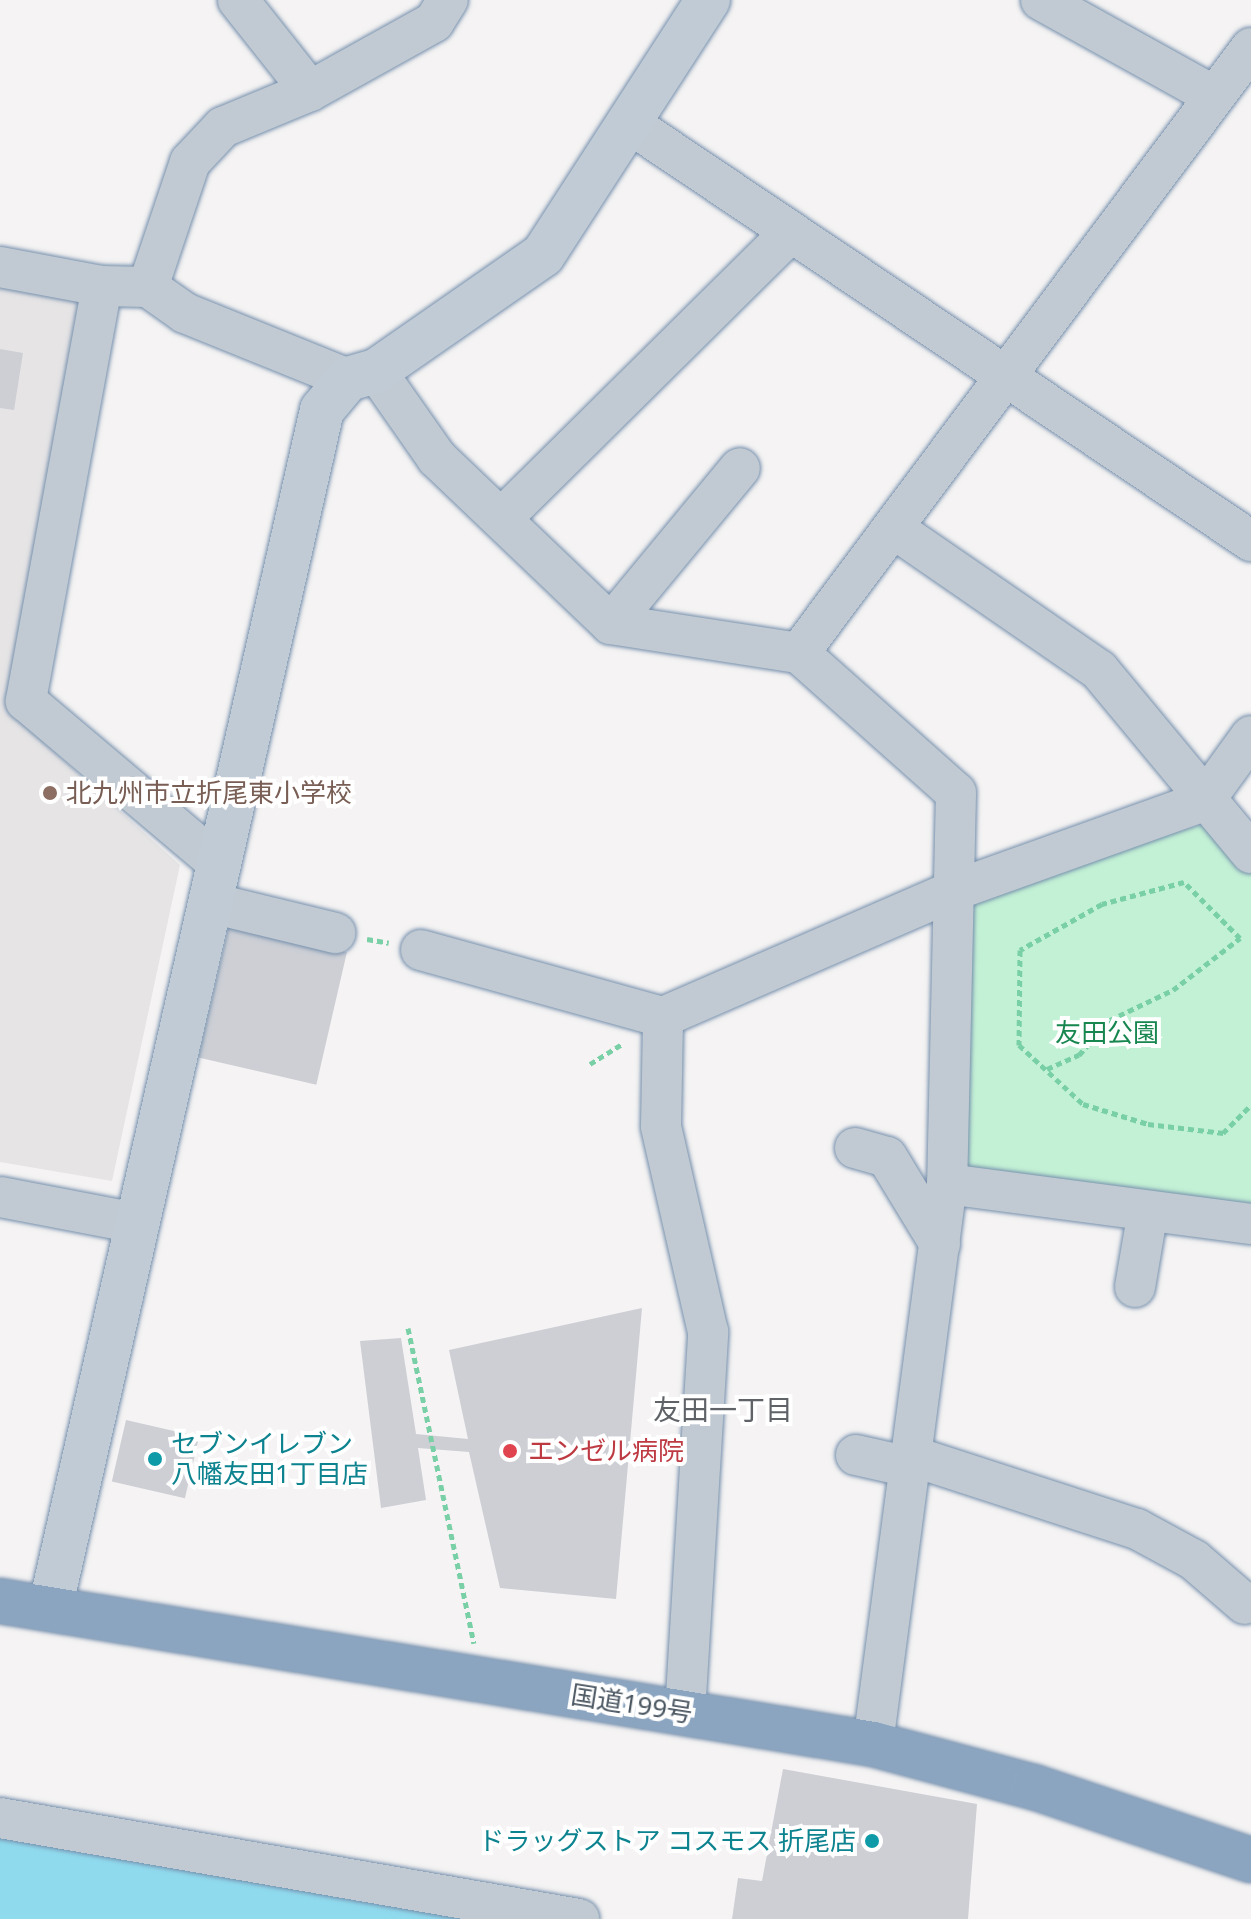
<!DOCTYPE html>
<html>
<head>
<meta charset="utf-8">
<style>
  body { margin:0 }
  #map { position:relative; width:1251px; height:1919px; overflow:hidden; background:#f5f3f3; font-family:"Noto Sans","Noto Sans JP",sans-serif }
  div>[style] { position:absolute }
  .education>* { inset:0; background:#e6e4e5 }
  .green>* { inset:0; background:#c3f1d5 }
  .water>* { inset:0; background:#90daee }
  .building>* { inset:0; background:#cdcfd5; transform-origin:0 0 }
  .path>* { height:5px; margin-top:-2.5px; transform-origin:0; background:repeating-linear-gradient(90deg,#7ad0a6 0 6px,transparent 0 10px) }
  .roads { filter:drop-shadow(0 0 2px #7690ad) drop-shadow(0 0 2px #7690ad) }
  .street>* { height:40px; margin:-20px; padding:0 20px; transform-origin:20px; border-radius:20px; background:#c1cad2 }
  .secondary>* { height:44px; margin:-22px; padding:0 22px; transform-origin:22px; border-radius:22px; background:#c1cbd6 }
  .highway>* { height:44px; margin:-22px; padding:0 22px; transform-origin:22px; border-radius:22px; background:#8ba5c1 }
  .dots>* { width:22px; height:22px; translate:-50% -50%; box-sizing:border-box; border:4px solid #fff; border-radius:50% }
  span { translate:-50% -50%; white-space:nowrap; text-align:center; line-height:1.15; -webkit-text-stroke:8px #fff; paint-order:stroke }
  .education-label { font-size:26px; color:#785e54 }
  .left { translate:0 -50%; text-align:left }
  .park-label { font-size:26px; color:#17864f }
  .culture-label { font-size:26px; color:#0d838f }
  .right { translate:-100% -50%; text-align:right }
  .health-label { font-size:26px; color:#be3a42 }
  .street-label { font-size:26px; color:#4a5661 }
  .neighbourhood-label { font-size:28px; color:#5f6368 }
</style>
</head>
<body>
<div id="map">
  <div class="education">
    <i style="clip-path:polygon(0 279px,86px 295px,19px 720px,180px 865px,112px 1181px,0 1162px)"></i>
  </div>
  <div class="green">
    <i style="clip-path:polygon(1206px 823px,1251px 869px,1251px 1218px,962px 1167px,963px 899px)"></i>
  </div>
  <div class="water">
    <i style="clip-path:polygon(0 1833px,507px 1919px,0 1919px)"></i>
  </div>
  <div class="building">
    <i style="clip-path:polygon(0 349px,23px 353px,14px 410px,0 408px)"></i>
    <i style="left:229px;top:925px;width:121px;height:136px;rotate:13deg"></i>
    <i style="clip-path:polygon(642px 1308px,616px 1599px,500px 1588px,469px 1452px,418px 1448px,426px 1500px,381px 1508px,360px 1341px,401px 1338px,416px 1434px,468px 1439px,449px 1350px)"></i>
    <i style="left:126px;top:1420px;width:75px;height:63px;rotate:13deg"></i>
    <i style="clip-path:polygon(783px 1769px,977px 1804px,968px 1919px,732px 1919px,738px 1878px,762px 1881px)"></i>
  </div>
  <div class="path">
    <i style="left:367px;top:939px;width:22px;rotate:10deg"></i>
    <i style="left:590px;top:1064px;width:39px;rotate:-32deg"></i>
    <i style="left:1047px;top:1069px;width:35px;rotate:-24deg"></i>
    <i style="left:1079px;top:1055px;width:47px;rotate:-48.5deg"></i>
    <i style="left:1110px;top:1020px;width:70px;rotate:-25.5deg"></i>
    <i style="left:1173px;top:990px;width:85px;rotate:-37.8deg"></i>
    <i style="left:1240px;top:938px;width:79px;rotate:-135deg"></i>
    <i style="left:1184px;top:882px;width:85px;rotate:165deg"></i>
    <i style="left:1102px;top:904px;width:94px;rotate:150.7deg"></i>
    <i style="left:1020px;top:950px;width:95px;rotate:90.6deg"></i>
    <i style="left:1019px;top:1045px;width:87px;rotate:42.7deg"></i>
    <i style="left:1083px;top:1104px;width:68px;rotate:17.1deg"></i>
    <i style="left:1148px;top:1124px;width:76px;rotate:6.8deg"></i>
    <i style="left:1223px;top:1133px;width:40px;rotate:-45deg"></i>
    <i style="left:408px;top:1328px;width:322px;rotate:78.2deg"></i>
  </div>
  <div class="roads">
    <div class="street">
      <i style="left:238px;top:0;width:116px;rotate:51.6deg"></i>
      <i style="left:1041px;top:0;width:198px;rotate:29deg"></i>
      <i style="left:632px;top:125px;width:746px;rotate:33.9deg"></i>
      <i style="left:0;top:267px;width:104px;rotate:10.6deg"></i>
      <i style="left:102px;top:286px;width:46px;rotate:1.2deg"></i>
      <i style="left:148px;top:287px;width:45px;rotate:35.1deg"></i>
      <i style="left:185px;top:313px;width:176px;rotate:22deg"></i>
      <i style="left:102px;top:286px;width:422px;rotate:100.4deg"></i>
      <i style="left:26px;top:701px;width:253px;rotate:40.2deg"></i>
      <i style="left:148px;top:287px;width:132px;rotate:-71.4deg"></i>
      <i style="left:190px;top:162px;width:48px;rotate:-46.7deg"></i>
      <i style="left:223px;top:127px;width:94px;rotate:-22.5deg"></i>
      <i style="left:310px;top:91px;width:142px;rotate:-29.1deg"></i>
      <i style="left:434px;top:22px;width:26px;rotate:-58deg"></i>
      <i style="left:376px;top:371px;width:106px;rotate:55deg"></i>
      <i style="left:437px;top:458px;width:240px;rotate:43.7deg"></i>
      <i style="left:611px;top:624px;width:190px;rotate:8.8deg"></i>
      <i style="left:799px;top:653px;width:210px;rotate:41.7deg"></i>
      <i style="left:956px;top:793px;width:391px;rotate:91.3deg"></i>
      <i style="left:947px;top:1184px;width:565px;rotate:97.53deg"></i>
      <i style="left:503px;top:517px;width:404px;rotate:-44.7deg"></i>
      <i style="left:893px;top:528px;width:250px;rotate:34.6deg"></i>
      <i style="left:1099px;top:670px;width:238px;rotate:50.3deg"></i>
      <i style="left:611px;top:624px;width:202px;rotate:-50.4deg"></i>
      <i style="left:799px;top:653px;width:755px;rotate:-53.24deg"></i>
      <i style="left:211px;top:903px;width:128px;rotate:13.6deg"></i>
      <i style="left:421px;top:950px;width:251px;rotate:15.5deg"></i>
      <i style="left:855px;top:1148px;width:33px;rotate:16deg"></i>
      <i style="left:887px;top:1157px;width:102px;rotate:58.7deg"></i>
      <i style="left:947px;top:1184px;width:307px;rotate:7.5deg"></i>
      <i style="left:0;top:1197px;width:138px;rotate:10.8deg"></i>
      <i style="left:1135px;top:1287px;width:77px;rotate:-80.3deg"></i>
      <i style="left:856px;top:1455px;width:55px;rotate:12.5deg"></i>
      <i style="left:912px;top:1456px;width:237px;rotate:18deg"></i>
      <i style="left:1137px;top:1529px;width:65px;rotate:28.5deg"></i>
      <i style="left:1194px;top:1560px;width:67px;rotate:40.8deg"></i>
      <i style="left:685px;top:1713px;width:382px;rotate:-86.5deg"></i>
      <i style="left:708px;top:1332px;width:211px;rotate:-102.9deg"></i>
      <i style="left:661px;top:1126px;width:109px;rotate:-88.9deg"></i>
      <i style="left:663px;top:1017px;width:313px;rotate:-23.5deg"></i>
      <i style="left:950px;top:892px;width:270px;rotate:-19.7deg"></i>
      <i style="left:1204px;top:801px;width:80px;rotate:-54.1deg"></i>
      <i style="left:0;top:1818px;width:588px;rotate:9.9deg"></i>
    </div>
    <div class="secondary">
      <i style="left:50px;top:1609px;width:1229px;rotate:-77.22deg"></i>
      <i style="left:322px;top:410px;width:40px;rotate:-50deg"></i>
      <i style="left:348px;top:379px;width:29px;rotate:-16deg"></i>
      <i style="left:376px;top:371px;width:203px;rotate:-34.8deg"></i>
      <i style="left:543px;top:255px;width:304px;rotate:-57.1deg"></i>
    </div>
    <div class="highway">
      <i style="left:0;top:1601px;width:885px;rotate:9.3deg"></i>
      <i style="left:873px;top:1744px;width:167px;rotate:15deg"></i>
      <i style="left:1034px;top:1787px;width:229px;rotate:18.6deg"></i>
    </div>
  </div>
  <div class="dots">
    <i style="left:50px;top:793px;background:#8d6e63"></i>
    <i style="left:510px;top:1451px;background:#e0444e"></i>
    <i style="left:155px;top:1459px;background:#0f9aa8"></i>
    <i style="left:872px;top:1841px;background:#0f9aa8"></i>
  </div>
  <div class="education-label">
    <span class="left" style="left:66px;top:793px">北九州市立折尾東小学校</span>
  </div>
  <div class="park-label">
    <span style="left:1107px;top:1033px">友田公園</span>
  </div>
  <div class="culture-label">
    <span class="left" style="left:171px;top:1459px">セブンイレブン<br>八幡友田1丁目店</span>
    <span class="right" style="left:856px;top:1841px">ドラッグストア コスモス 折尾店</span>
  </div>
  <div class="health-label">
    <span class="left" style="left:528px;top:1451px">エンゼル病院</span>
  </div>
  <div class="street-label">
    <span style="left:632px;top:1704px;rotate:9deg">国道199号</span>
  </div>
  <div class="neighbourhood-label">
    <span style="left:723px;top:1409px">友田一丁目</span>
  </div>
</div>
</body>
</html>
